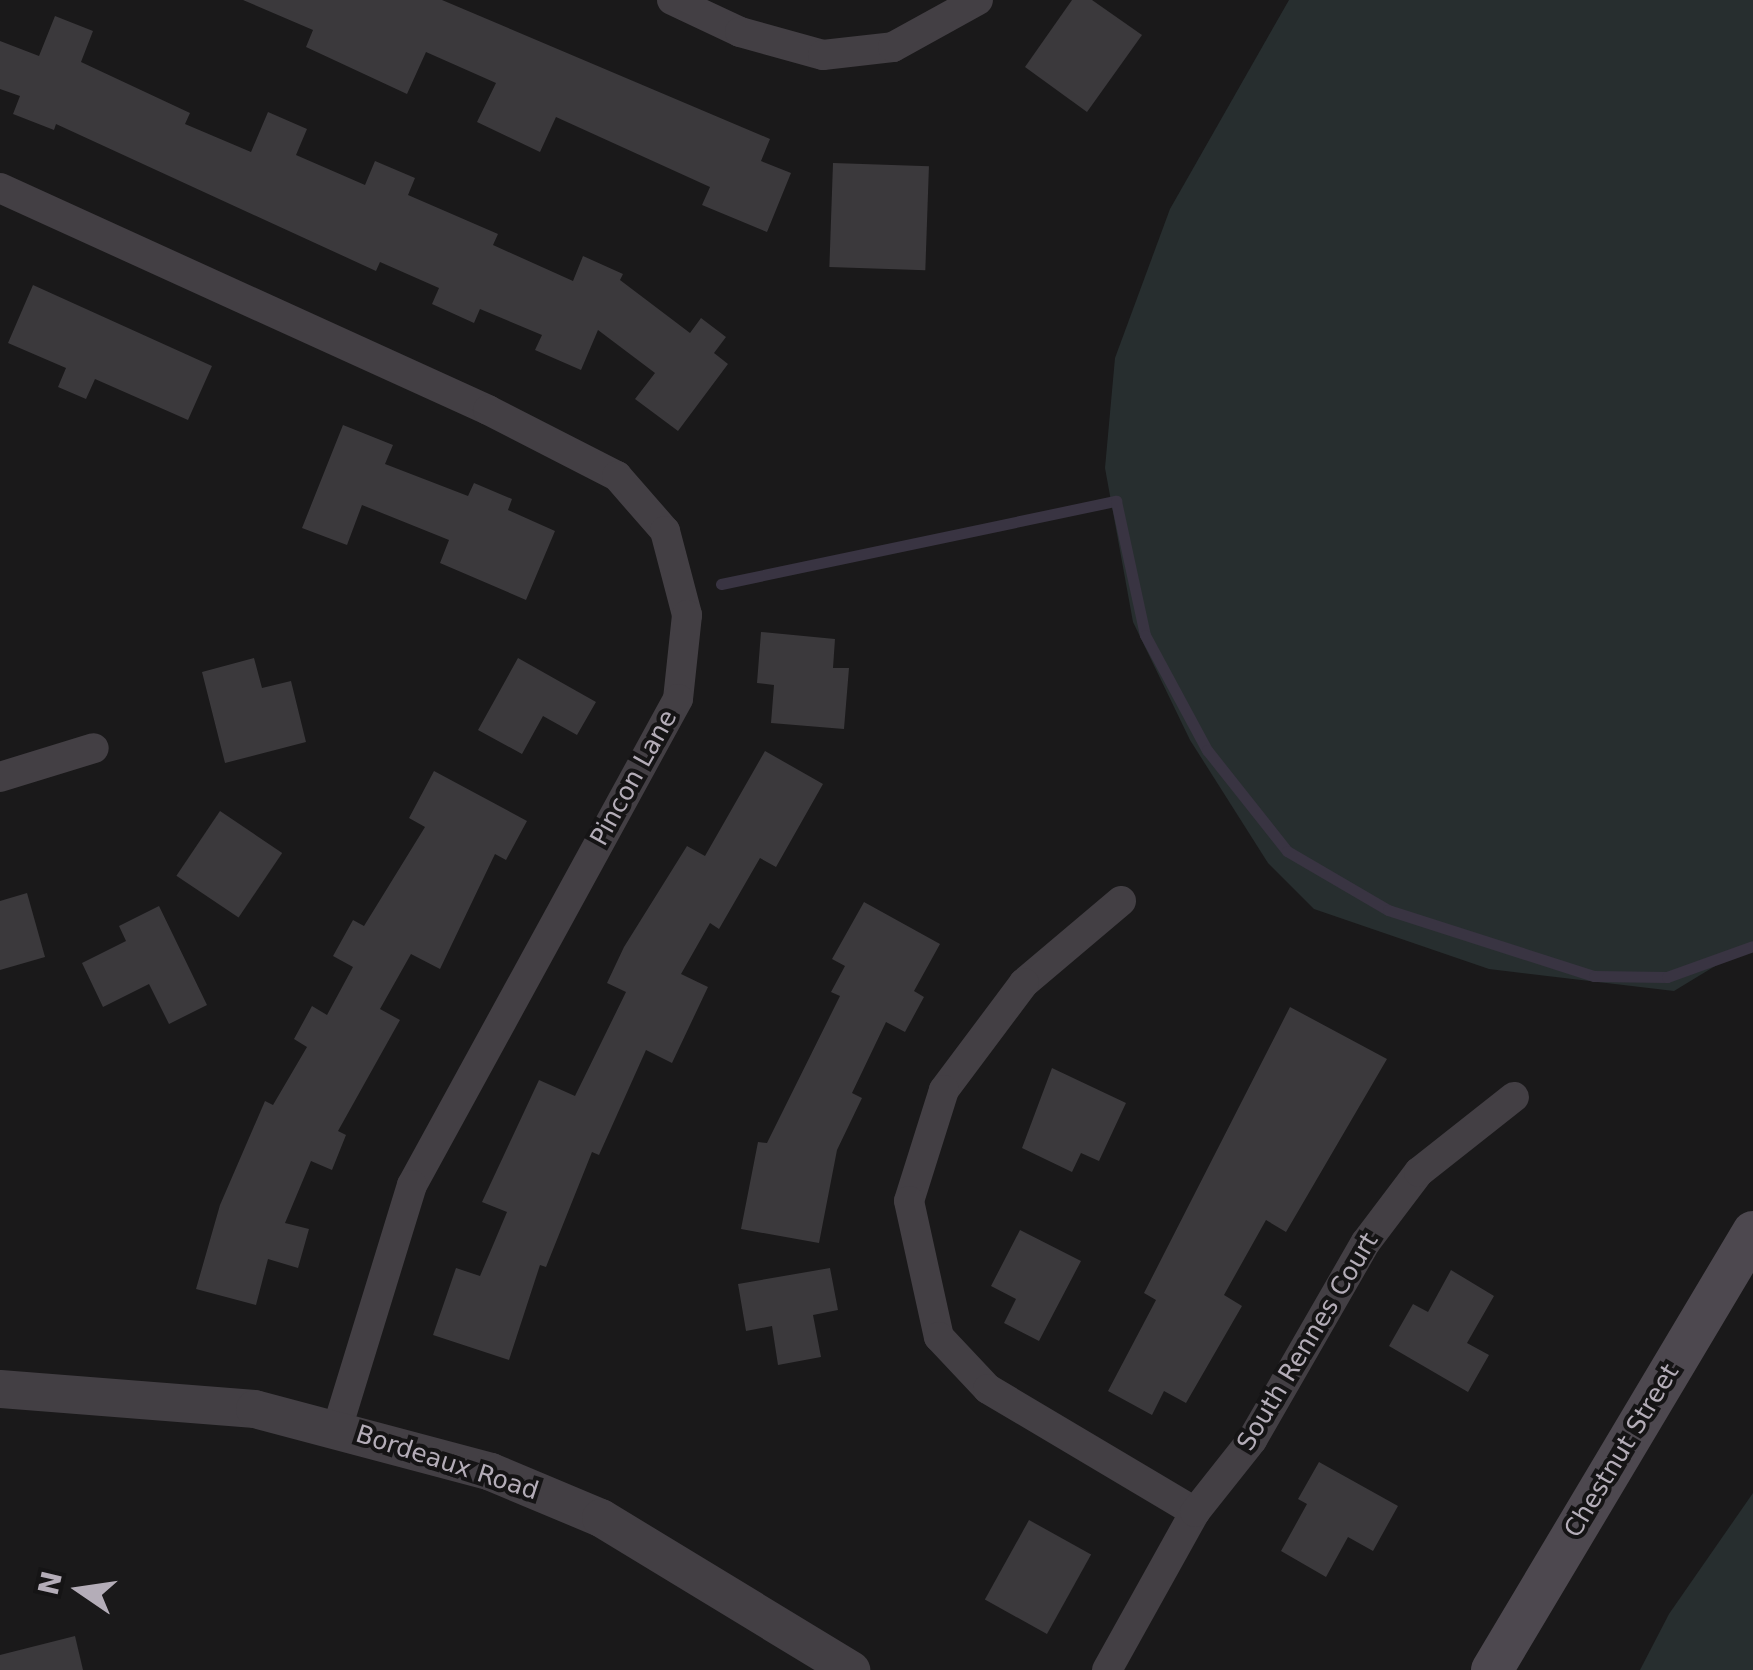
<!DOCTYPE html>
<html>
<head>
<meta charset="utf-8">
<style>
  body { margin:0 }
  #map { position:relative; width:1753px; height:1670px; overflow:hidden; background:#1a191a; font-family:"DejaVu Sans",sans-serif }
  div>[style] { position:absolute }
  .green>* { inset:0; background:#272e2f }
  .stream>* { height:11px; margin:-5.5px; padding:0 5.5px; transform-origin:5.5px; border-radius:5.5px; background:#393442 }
  .building>* { inset:0; background:#3b393c; transform-origin:0 0 }
  .minor>* { height:30px; margin:-15px; padding:0 15px; transform-origin:15px; border-radius:15px; background:#433f44 }
  .tertiary>* { height:38px; margin:-19px; padding:0 19px; transform-origin:19px; border-radius:19px; background:#433f44 }
  .secondary>* { height:42px; margin:-21px; padding:0 21px; transform-origin:21px; border-radius:21px; background:#4d484f }
  span { translate:-50% -50%; white-space:nowrap; text-align:center; line-height:1.15; -webkit-text-stroke:8px #151415; paint-order:stroke }
  .street-label { font-size:25px; color:#b4adb8 }
  .north { position:absolute; left:30px; top:1540px; width:100px; height:100px; -webkit-text-stroke:8px #151415; paint-order:stroke; rotate:283deg; font-size:28px; font-weight:700; line-height:40px; text-align:center; color:#b4adb8 }
  .north::after { content:''; display:block; margin:auto; width:35px; height:45px; background:#b4adb8; clip-path:polygon(50% 0,100% 100%,50% 72%,0 100%) }
</style>
</head>
<body>
<div id="map">
  <div class="green">
    <i style="clip-path:polygon(1289px 0,1753px 0,1753px 943px,1674px 991px,1489px 969px,1314px 909px,1268px 863px,1190px 740px,1133px 622px,1105px 468px,1115px 358px,1170px 209px)"></i>
    <i style="clip-path:polygon(1753px 1493px,1753px 1670px,1640px 1670px,1669px 1614px)"></i>
  </div>
  <div class="stream">
    <i style="left:721px;top:584px;width:404px;rotate:-11.9deg"></i>
    <i style="left:1116px;top:501px;width:137px;rotate:77.8deg"></i>
    <i style="left:1145px;top:635px;width:131px;rotate:61.7deg"></i>
    <i style="left:1207px;top:750px;width:129px;rotate:51.6deg"></i>
    <i style="left:1287px;top:851px;width:117px;rotate:30.3deg"></i>
    <i style="left:1388px;top:910px;width:216px;rotate:17.8deg"></i>
    <i style="left:1594px;top:976px;width:73px;rotate:0.8deg"></i>
    <i style="left:1667px;top:977px;width:91px;rotate:-19.8deg"></i>
  </div>
  <div class="building">
    <i style="clip-path:polygon(243px 0,442px 0,770px 139px,761px 161px,791px 173px,767px 232px,702px 205px,710px 187px,556px 117px,540px 152px,477px 122px,496px 83px,426px 52px,407px 94px,306px 47px,313px 30px)"></i>
    <i style="clip-path:polygon(1072px 0,1092px 0,1142px 35px,1087px 112px,1025px 67px)"></i>
    <i style="clip-path:polygon(55px 16px,93px 31px,81px 62px,190px 113px,185px 124px,251px 152px,268px 112px,307px 129px,296px 155px,365px 185px,375px 161px,415px 178px,408px 195px,498px 234px,493px 245px,573px 281px,583px 256px,623px 274px,620px 280px,690px 333px,701px 318px,726px 337px,714px 353px,728px 364px,678px 431px,635px 399px,655px 373px,598px 330px,581px 370px,535px 350px,542px 335px,480px 309px,474px 323px,432px 304px,439px 288px,380px 262px,376px 271px,56px 124px,54px 130px,13px 114px,20px 96px,0 89px,0 41px,39px 56px)"></i>
    <i style="left:833px;top:163px;width:96px;height:104px;rotate:2deg"></i>
    <i style="clip-path:polygon(33px 285px,212px 366px,188px 420px,95px 379px,86px 399px,58px 387px,66px 368px,8px 343px)"></i>
    <i style="clip-path:polygon(343px 425px,393px 445px,385px 464px,468px 496px,474px 483px,512px 499px,508px 510px,555px 531px,526px 600px,440px 563px,449px 540px,362px 505px,347px 545px,302px 528px)"></i>
    <i style="clip-path:polygon(761px 632px,835px 639px,833px 668px,849px 668px,844px 729px,771px 723px,774px 685px,757px 683px)"></i>
    <i style="clip-path:polygon(254px 658px,262px 688px,291px 681px,306px 742px,225px 763px,202px 672px)"></i>
    <i style="clip-path:polygon(518px 658px,596px 702px,577px 735px,543px 716px,522px 754px,478px 730px)"></i>
    <i style="clip-path:polygon(765px 751px,823px 784px,776px 867px,760px 858px,719px 929px,710px 923px,681px 974px,708px 987px,672px 1063px,646px 1050px,599px 1155px,592px 1152px,546px 1267px,540px 1265px,509px 1360px,433px 1335px,456px 1268px,480px 1276px,507px 1212px,482px 1202px,539px 1080px,575px 1096px,626px 992px,607px 983px,624px 947px,687px 846px,705px 856px)"></i>
    <i style="clip-path:polygon(434px 771px,527px 821px,506px 860px,495px 854px,440px 969px,411px 954px,380px 1009px,400px 1020px,338px 1131px,346px 1135px,332px 1170px,311px 1161px,285px 1223px,309px 1229px,298px 1268px,268px 1259px,256px 1305px,196px 1289px,220px 1205px,265px 1101px,273px 1105px,307px 1047px,294px 1039px,312px 1006px,327px 1015px,353px 967px,333px 956px,353px 920px,364px 926px,425px 827px,409px 818px)"></i>
    <i style="left:220px;top:811px;width:75px;height:78px;rotate:34deg"></i>
    <i style="clip-path:polygon(27px 893px,45px 957px,0 970px,0 901px)"></i>
    <i style="clip-path:polygon(864px 902px,940px 944px,914px 991px,924px 997px,905px 1032px,886px 1022px,852px 1093px,862px 1098px,837px 1150px,819px 1243px,741px 1229px,758px 1142px,767px 1143px,840px 996px,831px 992px,845px 966px,832px 959px)"></i>
    <i style="clip-path:polygon(159px 906px,207px 1005px,169px 1024px,149px 984px,103px 1007px,82px 963px,126px 941px,119px 926px)"></i>
    <i style="clip-path:polygon(1290px 1007px,1387px 1059px,1286px 1232px,1266px 1220px,1224px 1295px,1242px 1306px,1186px 1403px,1164px 1391px,1152px 1415px,1108px 1391px,1156px 1300px,1144px 1293px)"></i>
    <i style="clip-path:polygon(1052px 1068px,1126px 1103px,1099px 1161px,1081px 1153px,1072px 1172px,1022px 1148px)"></i>
    <i style="clip-path:polygon(1020px 1230px,1081px 1261px,1039px 1341px,1004px 1323px,1016px 1299px,991px 1286px)"></i>
    <i style="clip-path:polygon(830px 1268px,838px 1310px,813px 1315px,821px 1357px,778px 1365px,772px 1326px,746px 1331px,738px 1284px)"></i>
    <i style="clip-path:polygon(1451px 1270px,1494px 1296px,1467px 1343px,1489px 1355px,1468px 1392px,1389px 1346px,1413px 1304px,1428px 1312px)"></i>
    <i style="clip-path:polygon(1319px 1462px,1398px 1506px,1373px 1551px,1348px 1537px,1326px 1577px,1281px 1551px,1307px 1504px,1298px 1499px)"></i>
    <i style="left:1029px;top:1520px;width:71px;height:91px;rotate:29deg"></i>
    <i style="clip-path:polygon(75px 1636px,83px 1670px,0 1670px,0 1655px)"></i>
  </div>
  <div class="minor">
    <i style="left:672px;top:0;width:75px;rotate:25.2deg"></i>
    <i style="left:740px;top:32px;width:86px;rotate:15.5deg"></i>
    <i style="left:823px;top:55px;width:70px;rotate:-6.5deg"></i>
    <i style="left:893px;top:47px;width:97px;rotate:-28.9deg"></i>
    <i style="left:0;top:188px;width:536px;rotate:24.46deg"></i>
    <i style="left:488px;top:410px;width:145px;rotate:27.1deg"></i>
    <i style="left:617px;top:476px;width:73px;rotate:48.9deg"></i>
    <i style="left:665px;top:531px;width:87px;rotate:75.3deg"></i>
    <i style="left:687px;top:615px;width:84px;rotate:96.1deg"></i>
    <i style="left:678px;top:699px;width:554px;rotate:118.69deg"></i>
    <i style="left:412px;top:1185px;width:252px;rotate:107.1deg"></i>
    <i style="left:0;top:777px;width:98px;rotate:-17.1deg"></i>
    <i style="left:1121px;top:901px;width:127px;rotate:139.8deg"></i>
    <i style="left:1024px;top:983px;width:134px;rotate:126.8deg"></i>
    <i style="left:944px;top:1090px;width:116px;rotate:107.5deg"></i>
    <i style="left:909px;top:1201px;width:139px;rotate:77.6deg"></i>
    <i style="left:939px;top:1337px;width:71px;rotate:46.7deg"></i>
    <i style="left:988px;top:1389px;width:241px;rotate:30.7deg"></i>
    <i style="left:1107px;top:1670px;width:181px;rotate:-60.9deg"></i>
    <i style="left:1195px;top:1512px;width:92px;rotate:-51.6deg"></i>
    <i style="left:1252px;top:1440px;width:228px;rotate:-60.1deg"></i>
    <i style="left:1366px;top:1242px;width:88px;rotate:-52.9deg"></i>
    <i style="left:1419px;top:1172px;width:121px;rotate:-38.3deg"></i>
  </div>
  <div class="tertiary">
    <i style="left:0;top:1389px;width:256px;rotate:4.5deg"></i>
    <i style="left:255px;top:1409px;width:244px;rotate:14.9deg"></i>
    <i style="left:491px;top:1472px;width:119px;rotate:22.7deg"></i>
    <i style="left:601px;top:1518px;width:293px;rotate:31.3deg"></i>
  </div>
  <div class="secondary">
    <i style="left:1492px;top:1670px;width:510px;rotate:-59.21deg"></i>
  </div>
  <div class="street-label">
    <span style="left:634px;top:778px;rotate:-61deg">Pincon Lane</span>
    <span style="left:1308px;top:1342px;rotate:-59deg">South Rennes Court</span>
    <span style="left:1622px;top:1451px;rotate:-59deg">Chestnut Street</span>
    <span style="left:447px;top:1463px;rotate:18deg">Bordeaux Road</span>
  </div>
  <div class="north">N</div>
</div>
</body>
</html>
